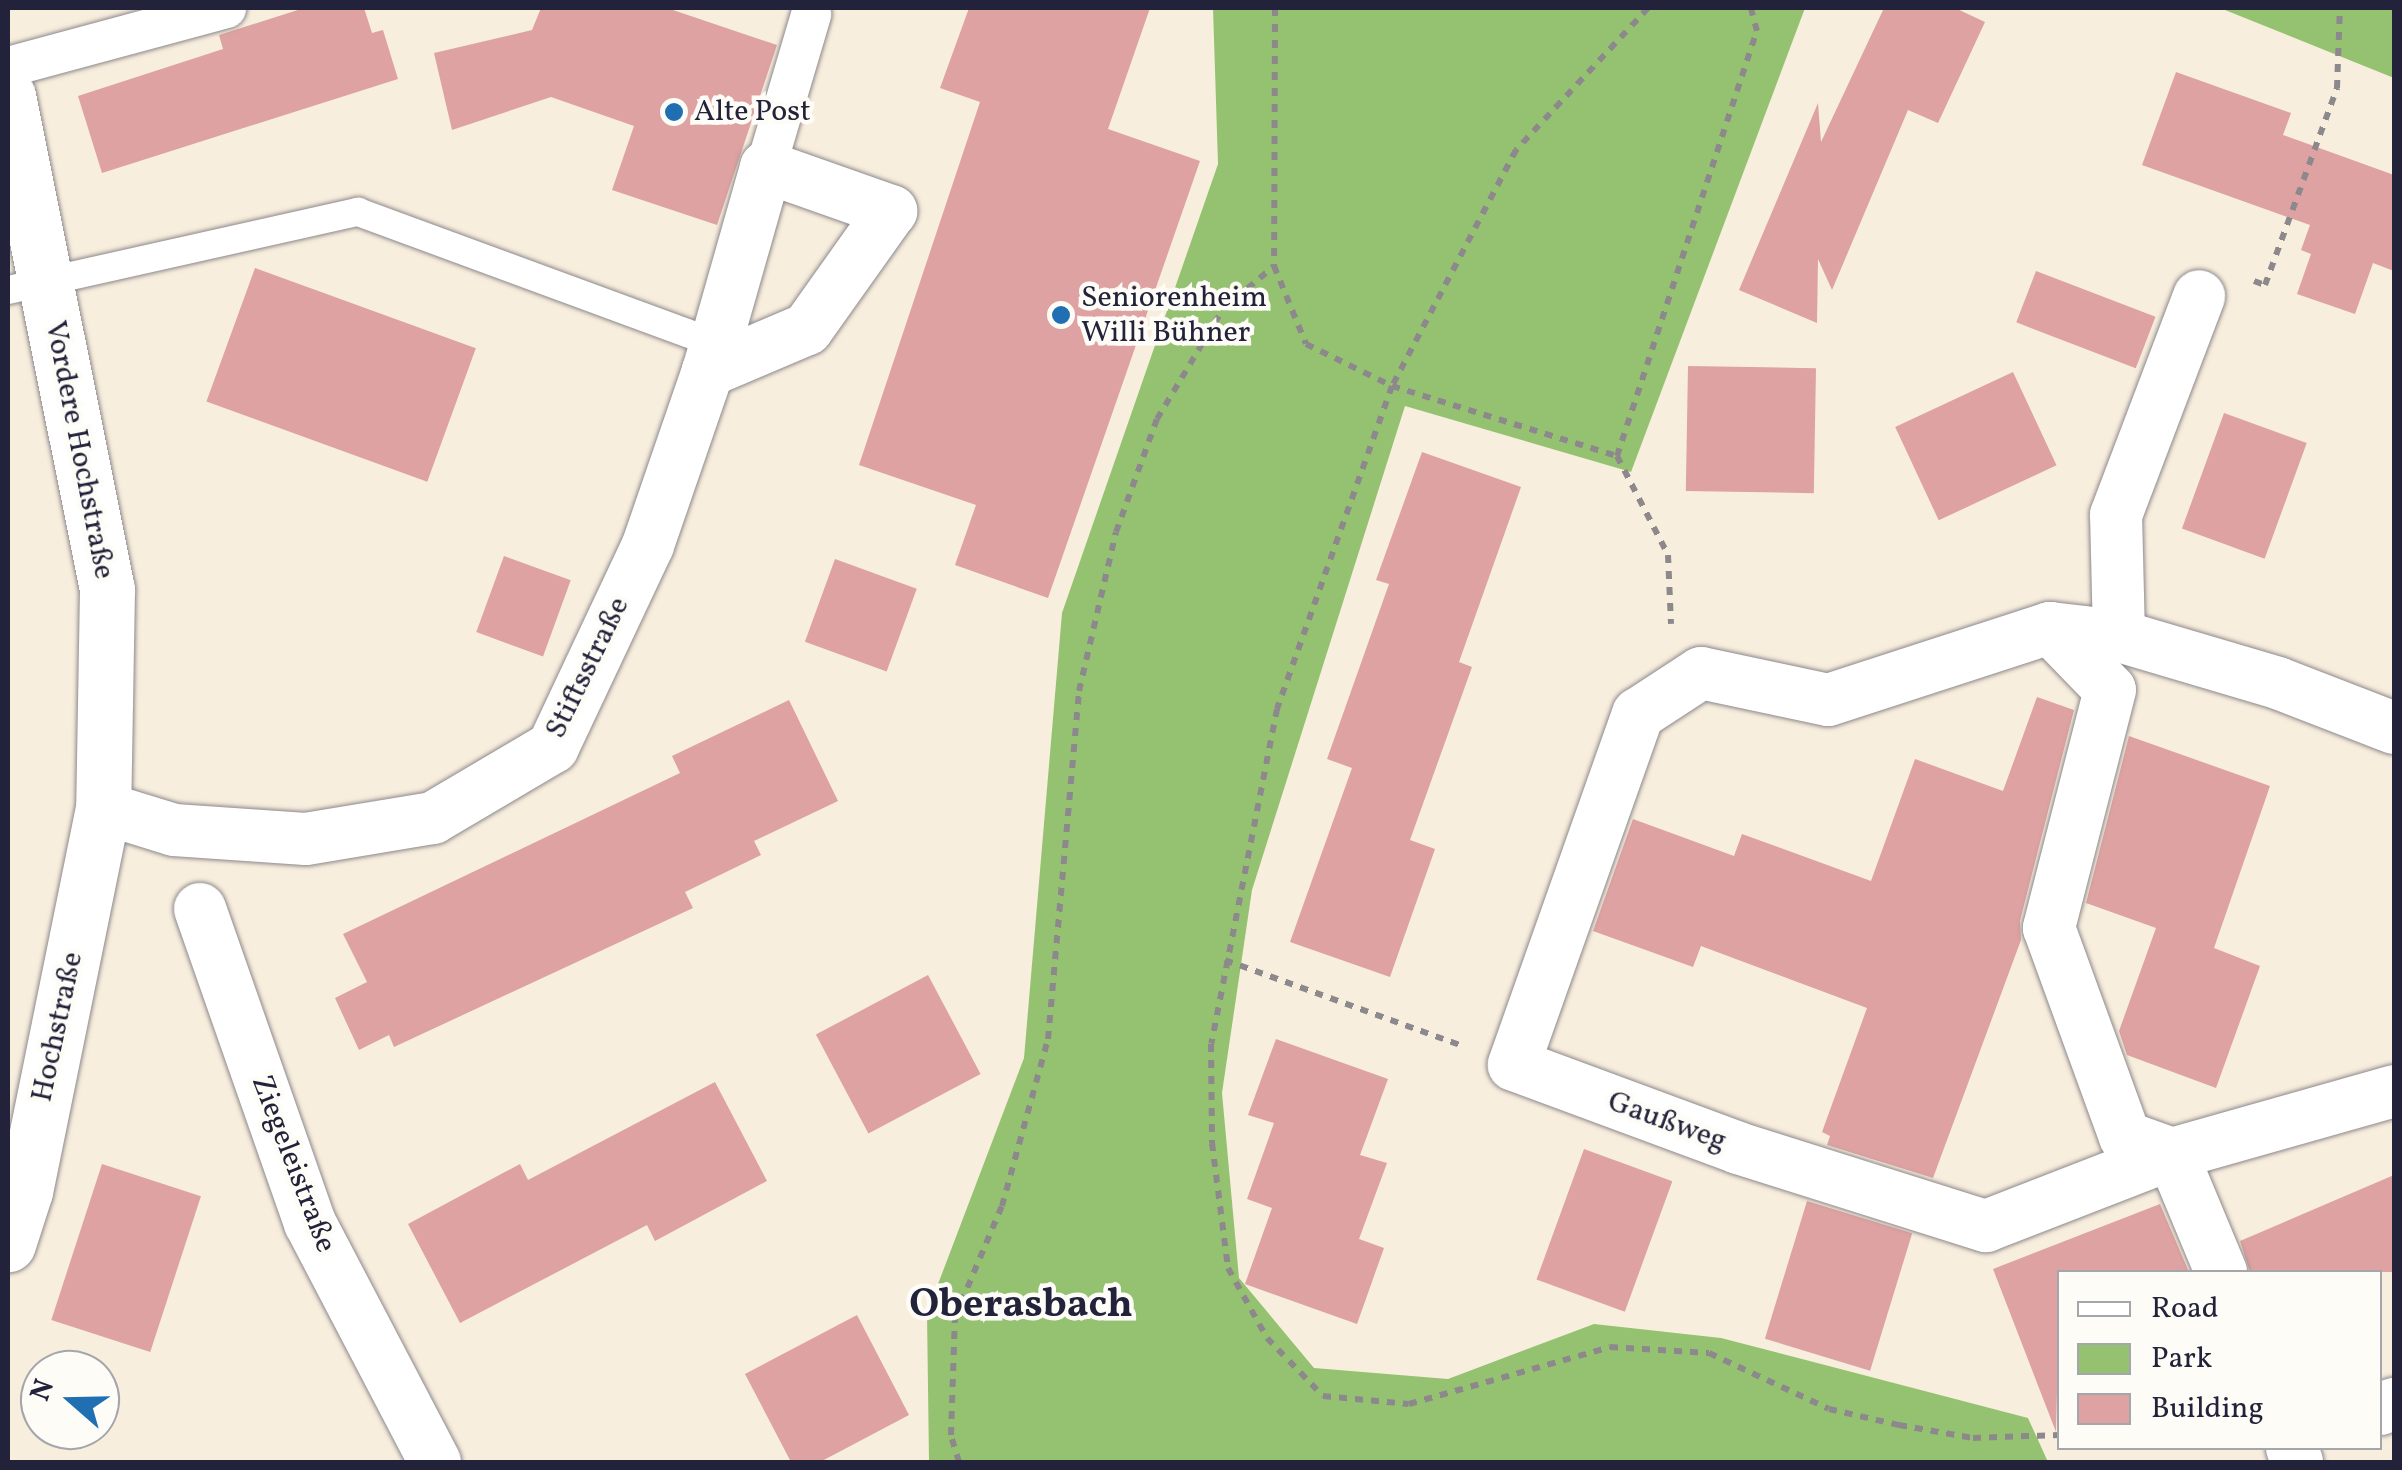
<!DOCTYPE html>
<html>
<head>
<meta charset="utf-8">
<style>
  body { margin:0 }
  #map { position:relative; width:2402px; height:1470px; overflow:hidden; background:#f8eedd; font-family:Vollkorn,serif }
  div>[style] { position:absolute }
  .green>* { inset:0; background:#95c270 }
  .building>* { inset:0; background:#dda2a1; transform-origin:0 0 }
  .path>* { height:6px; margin-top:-3px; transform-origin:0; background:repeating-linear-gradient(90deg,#8d888c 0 8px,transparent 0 16px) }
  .roads { filter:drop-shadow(0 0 2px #8d888c) drop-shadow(0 0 2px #8d888c) }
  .service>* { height:28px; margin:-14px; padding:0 14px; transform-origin:14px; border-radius:14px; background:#fff }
  .pedestrian>* { height:40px; margin:-20px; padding:0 20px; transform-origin:20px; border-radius:20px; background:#fff }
  .minor>* { height:52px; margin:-26px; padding:0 26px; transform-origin:26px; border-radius:26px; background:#fff }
  .tertiary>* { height:55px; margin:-27.5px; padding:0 27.5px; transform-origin:27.5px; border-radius:27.5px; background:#fff }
  .dots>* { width:28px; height:28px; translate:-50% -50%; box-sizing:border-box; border:5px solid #fdfcf7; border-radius:50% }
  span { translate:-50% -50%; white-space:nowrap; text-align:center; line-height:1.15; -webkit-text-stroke:9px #fdfcf7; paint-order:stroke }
  .poi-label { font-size:30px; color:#22223b }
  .left { translate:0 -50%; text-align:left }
  .street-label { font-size:30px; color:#22223b }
  .district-label { font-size:40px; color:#22223b; font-weight:700 }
  .frame { position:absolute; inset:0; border:10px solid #22223b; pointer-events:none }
  .legend { position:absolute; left:2057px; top:1270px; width:325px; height:180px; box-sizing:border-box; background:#fdfcf7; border:2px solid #a5a5ac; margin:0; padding:12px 18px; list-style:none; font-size:30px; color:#22223b }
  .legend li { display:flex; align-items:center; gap:20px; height:50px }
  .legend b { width:50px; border:2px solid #a5a5ac }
  .north { position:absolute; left:20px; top:1350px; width:100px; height:100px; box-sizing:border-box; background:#fdfcf7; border:2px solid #a5a5ac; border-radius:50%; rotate:290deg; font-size:28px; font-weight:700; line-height:40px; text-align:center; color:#22223b }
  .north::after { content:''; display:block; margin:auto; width:35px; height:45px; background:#1f6fb2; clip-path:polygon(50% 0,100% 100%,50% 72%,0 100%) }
</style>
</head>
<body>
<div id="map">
  <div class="green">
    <i style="clip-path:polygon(1213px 8px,1805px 8px,1631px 472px,1405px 406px,1252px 890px,1222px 1093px,1239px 1278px,1314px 1368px,1448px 1379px,1594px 1324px,1721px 1338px,2028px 1418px,2048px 1462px,929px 1462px,927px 1313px,1024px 1058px,1062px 613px,1218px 164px)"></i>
    <i style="clip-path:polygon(2220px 8px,2394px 8px,2394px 78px)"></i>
  </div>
  <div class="building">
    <i style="clip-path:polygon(304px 8px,364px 8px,372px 33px,383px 30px,398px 79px,102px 173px,78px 96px,223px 49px,219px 35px)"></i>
    <i style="clip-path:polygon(541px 8px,667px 8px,777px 45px,717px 225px,612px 190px,634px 126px,551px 97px,452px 130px,434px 53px,532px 30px)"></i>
    <i style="clip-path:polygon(969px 8px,1150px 8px,1108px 129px,1200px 161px,1048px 598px,955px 565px,976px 505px,859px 465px,980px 102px,940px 88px)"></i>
    <i style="clip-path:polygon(1884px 8px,1955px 8px,1985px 22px,1938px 123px,1908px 110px,1832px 290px,1818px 259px,1817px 323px,1739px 290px,1818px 103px,1821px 142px)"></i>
    <i style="clip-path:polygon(2176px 72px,2291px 113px,2283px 135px,2394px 175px,2394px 271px,2373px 263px,2355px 314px,2297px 294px,2311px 254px,2301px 250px,2310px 225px,2142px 165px)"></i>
    <i style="left:255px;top:268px;width:235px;height:142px;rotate:20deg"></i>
    <i style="left:2036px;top:271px;width:128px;height:55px;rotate:21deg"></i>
    <i style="left:1688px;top:366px;width:128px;height:125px;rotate:1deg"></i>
    <i style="left:2013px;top:372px;width:103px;height:130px;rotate:65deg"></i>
    <i style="left:2224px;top:413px;width:88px;height:123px;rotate:20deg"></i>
    <i style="clip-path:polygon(1422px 452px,1521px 487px,1459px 662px,1472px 667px,1410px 840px,1435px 849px,1390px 977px,1290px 942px,1352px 768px,1327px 759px,1389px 584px,1376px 580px)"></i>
    <i style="left:504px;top:556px;width:71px;height:81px;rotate:20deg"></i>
    <i style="left:835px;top:559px;width:87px;height:88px;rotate:20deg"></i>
    <i style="clip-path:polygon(2037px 697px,2074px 710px,2020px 921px,2021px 940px,1933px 1178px,1827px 1145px,1830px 1136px,1822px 1132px,1867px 1008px,1701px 946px,1693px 967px,1593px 931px,1633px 819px,1734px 856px,1742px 834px,1871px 881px,1915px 759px,2003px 791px)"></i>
    <i style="clip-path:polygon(789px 700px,838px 801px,754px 841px,761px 855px,685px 892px,693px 908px,394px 1047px,389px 1035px,359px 1050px,335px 998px,367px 982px,343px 934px,680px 773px,672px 756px)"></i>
    <i style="clip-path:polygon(2129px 736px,2270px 786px,2214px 948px,2260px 966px,2216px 1088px,2127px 1055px,2119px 1031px,2156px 928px,2086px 903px)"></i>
    <i style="left:928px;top:975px;width:112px;height:127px;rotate:62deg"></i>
    <i style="clip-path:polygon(1276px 1039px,1388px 1079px,1360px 1155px,1387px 1163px,1359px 1239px,1384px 1248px,1357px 1324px,1245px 1284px,1272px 1208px,1247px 1199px,1274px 1123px,1248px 1115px)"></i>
    <i style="clip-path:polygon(715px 1082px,767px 1181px,655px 1241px,647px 1225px,460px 1323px,408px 1224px,520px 1164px,528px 1180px)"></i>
    <i style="left:1584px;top:1149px;width:94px;height:139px;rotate:20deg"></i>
    <i style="left:102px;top:1164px;width:104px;height:164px;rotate:18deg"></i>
    <i style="clip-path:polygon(2394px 1175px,2394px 1272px,2250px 1272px,2240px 1241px)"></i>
    <i style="left:1807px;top:1201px;width:110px;height:144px;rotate:17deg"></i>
    <i style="clip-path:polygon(2160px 1204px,2189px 1272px,2060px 1272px,2056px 1432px,1993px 1269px)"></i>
    <i style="clip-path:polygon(857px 1315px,909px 1415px,820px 1462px,791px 1462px,745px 1374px)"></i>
  </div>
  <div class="path">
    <i style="left:1275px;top:8px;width:258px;rotate:90.2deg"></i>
    <i style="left:1274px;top:266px;width:84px;rotate:67.7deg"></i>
    <i style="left:1306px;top:344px;width:96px;rotate:26deg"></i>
    <i style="left:1392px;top:386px;width:236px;rotate:17.3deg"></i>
    <i style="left:1617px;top:456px;width:111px;rotate:62.7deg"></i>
    <i style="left:1668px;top:555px;width:69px;rotate:87.5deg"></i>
    <i style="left:1648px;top:8px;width:194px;rotate:132.9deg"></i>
    <i style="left:1516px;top:150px;width:267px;rotate:117.7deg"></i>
    <i style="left:1392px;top:386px;width:343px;rotate:109.6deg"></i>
    <i style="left:1277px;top:709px;width:341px;rotate:101.1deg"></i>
    <i style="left:1211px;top:1044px;width:99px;rotate:89.4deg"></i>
    <i style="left:1212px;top:1143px;width:126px;rotate:82.7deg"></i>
    <i style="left:1228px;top:1268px;width:80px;rotate:60.9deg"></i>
    <i style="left:1267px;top:1338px;width:81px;rotate:46deg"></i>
    <i style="left:1323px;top:1396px;width:86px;rotate:5.3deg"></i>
    <i style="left:1409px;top:1404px;width:209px;rotate:-15.8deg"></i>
    <i style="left:1610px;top:1347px;width:99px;rotate:3.5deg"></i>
    <i style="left:1709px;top:1353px;width:132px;rotate:25deg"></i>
    <i style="left:1829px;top:1409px;width:72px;rotate:12.9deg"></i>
    <i style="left:1899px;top:1425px;width:75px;rotate:10deg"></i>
    <i style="left:1973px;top:1438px;width:87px;rotate:-2deg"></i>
    <i style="left:2254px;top:281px;width:12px;rotate:20deg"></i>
    <i style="left:2265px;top:285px;width:210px;rotate:-69.9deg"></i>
    <i style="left:2337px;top:88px;width:80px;rotate:-87.9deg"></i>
    <i style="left:1617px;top:456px;width:447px;rotate:-71.8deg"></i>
    <i style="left:1757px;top:31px;width:24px;rotate:-105deg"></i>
    <i style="left:1225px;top:960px;width:252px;rotate:19.9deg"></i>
    <i style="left:959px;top:1462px;width:28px;rotate:-107deg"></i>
    <i style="left:951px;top:1435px;width:118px;rotate:-88.1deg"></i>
    <i style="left:955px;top:1317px;width:121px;rotate:-67.1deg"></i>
    <i style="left:1002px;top:1206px;width:173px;rotate:-74.6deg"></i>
    <i style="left:1048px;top:1039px;width:349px;rotate:-84.9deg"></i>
    <i style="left:1079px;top:691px;width:163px;rotate:-76.9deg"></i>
    <i style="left:1116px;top:532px;width:120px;rotate:-70.1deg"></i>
    <i style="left:1157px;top:419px;width:128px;rotate:-59deg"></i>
    <i style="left:1223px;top:309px;width:67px;rotate:-40.1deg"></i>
  </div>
  <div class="roads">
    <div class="service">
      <i style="left:8px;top:290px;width:359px;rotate:-12.6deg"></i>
      <i style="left:358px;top:212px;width:382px;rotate:20.2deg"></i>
    </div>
    <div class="pedestrian">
      <i style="left:8px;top:67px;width:226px;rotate:-15.1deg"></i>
      <i style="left:766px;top:167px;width:159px;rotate:-73.5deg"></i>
    </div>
    <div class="minor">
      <i style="left:2050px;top:628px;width:86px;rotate:45.9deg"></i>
      <i style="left:2110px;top:690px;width:246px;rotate:104.4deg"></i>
      <i style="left:2049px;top:928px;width:222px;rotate:70deg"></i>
      <i style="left:2125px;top:1137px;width:50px;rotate:19.9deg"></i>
      <i style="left:2172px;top:1154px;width:128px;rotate:67.4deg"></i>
      <i style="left:2119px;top:636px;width:121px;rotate:-91.4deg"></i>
      <i style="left:2116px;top:515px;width:234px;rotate:-69.2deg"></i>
      <i style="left:2394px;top:728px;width:124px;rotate:-158.8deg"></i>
      <i style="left:2278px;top:683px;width:166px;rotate:-163.5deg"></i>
      <i style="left:2119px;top:636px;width:69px;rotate:-173.4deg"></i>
      <i style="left:2050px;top:628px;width:233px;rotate:162deg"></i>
      <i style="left:1828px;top:700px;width:130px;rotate:-168deg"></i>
      <i style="left:1701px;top:673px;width:75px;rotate:146.9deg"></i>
      <i style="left:1638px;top:714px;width:372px;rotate:109.5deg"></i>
      <i style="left:1514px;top:1065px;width:239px;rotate:20.3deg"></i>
      <i style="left:1738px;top:1148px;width:260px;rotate:17.5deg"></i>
      <i style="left:1986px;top:1226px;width:199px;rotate:-21.2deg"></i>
      <i style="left:2172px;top:1154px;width:231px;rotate:-15.8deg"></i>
      <i style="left:103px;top:808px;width:74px;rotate:17.2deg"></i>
      <i style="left:174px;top:830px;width:132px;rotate:3.9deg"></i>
      <i style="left:306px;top:839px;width:129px;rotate:-9.4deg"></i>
      <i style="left:433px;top:818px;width:139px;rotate:-30.6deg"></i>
      <i style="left:553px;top:747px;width:223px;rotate:-64.8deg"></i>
      <i style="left:648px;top:545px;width:184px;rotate:-71deg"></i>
      <i style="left:708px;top:371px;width:212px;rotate:-74.1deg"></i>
      <i style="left:766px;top:167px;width:133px;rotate:19.4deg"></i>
      <i style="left:891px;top:211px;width:145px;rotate:125.4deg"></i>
      <i style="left:807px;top:329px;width:108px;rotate:157deg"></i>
      <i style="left:200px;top:909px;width:333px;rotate:70.7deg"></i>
      <i style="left:310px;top:1223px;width:270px;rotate:62.4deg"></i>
      <i style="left:2380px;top:1409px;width:15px;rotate:-20deg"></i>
      <i style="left:2292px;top:1448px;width:15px;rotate:70deg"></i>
    </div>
    <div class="tertiary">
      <i style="left:8px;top:96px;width:503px;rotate:78.65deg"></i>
      <i style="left:107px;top:589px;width:219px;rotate:91deg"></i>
      <i style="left:103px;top:808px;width:391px;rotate:101.5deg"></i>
      <i style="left:25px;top:1191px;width:56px;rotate:107.8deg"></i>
    </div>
  </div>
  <div class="dots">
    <i style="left:674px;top:112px;background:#1f6fb2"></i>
    <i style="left:1061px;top:315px;background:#1f6fb2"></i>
  </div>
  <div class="poi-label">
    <span class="left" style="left:694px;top:112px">Alte Post</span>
    <span class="left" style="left:1081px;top:315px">Seniorenheim<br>Willi Bühner</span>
  </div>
  <div class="street-label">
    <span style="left:79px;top:450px;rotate:79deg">Vordere Hochstraße</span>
    <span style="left:588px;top:668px;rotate:-64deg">Stiftsstraße</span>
    <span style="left:58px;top:1027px;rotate:-78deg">Hochstraße</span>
    <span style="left:1667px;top:1122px;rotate:20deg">Gaußweg</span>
    <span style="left:293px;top:1164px;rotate:69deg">Ziegeleistraße</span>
  </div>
  <div class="district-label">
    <span style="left:1021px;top:1306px">Oberasbach</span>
  </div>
  <div class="frame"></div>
  <ul class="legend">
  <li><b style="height:12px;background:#fff"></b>Road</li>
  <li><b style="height:28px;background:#95c270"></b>Park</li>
  <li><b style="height:28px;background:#dda2a1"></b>Building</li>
  </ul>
  <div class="north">N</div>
</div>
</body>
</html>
